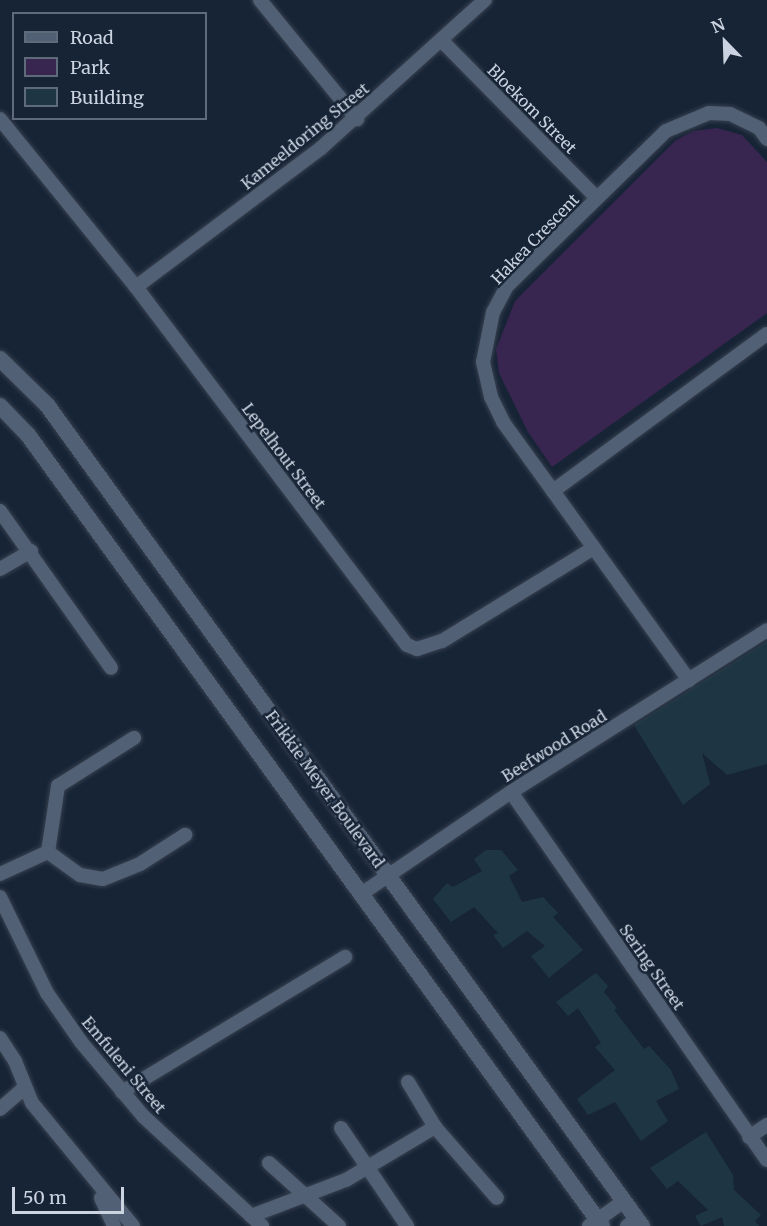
<!DOCTYPE html>
<html>
<head>
<meta charset="utf-8">
<style>
  body { margin:0 }
  #map { position:relative; width:767px; height:1226px; overflow:hidden; background:#172436; font-family:Merriweather,serif }
  div>[style] { position:absolute }
  .green>* { inset:0; background:#382550 }
  .building>* { inset:0; background:#1e3643 }
  .roads { filter:drop-shadow(0 0 2px #37404f) drop-shadow(0 0 2px #37404f) }
  .minor>* { height:14px; margin:-7px; padding:0 7px; transform-origin:7px; border-radius:7px; background:#516074 }
  .tertiary>* { height:16px; margin:-8px; padding:0 8px; transform-origin:8px; border-radius:8px; background:#516074 }
  span { translate:-50% -50%; white-space:nowrap; text-align:center; line-height:1.15; -webkit-text-stroke:5px #172436; paint-order:stroke }
  .street-label { font-size:16px; color:#cad3df }
  .legend { position:absolute; left:12px; top:12px; width:195px; height:108px; box-sizing:border-box; background:#172436; border:2px solid #5f6a7a; margin:0; padding:8px 10px; list-style:none; font-size:18px; color:#cad3df }
  .legend li { display:flex; align-items:center; gap:12px; height:30px }
  .legend b { width:30px; border:2px solid #5f6a7a }
  .north { position:absolute; left:695px; top:12px; width:60px; height:60px; -webkit-text-stroke:4px #172436; paint-order:stroke; rotate:337deg; font-size:16px; font-weight:700; line-height:24px; text-align:center; color:#cad3df }
  .north::after { content:''; display:block; margin:auto; width:21px; height:27px; background:#cad3df; clip-path:polygon(50% 0,100% 100%,50% 72%,0 100%) }
  .scale { position:absolute; left:12px; top:1187px; width:112px; height:27px; box-sizing:border-box; border:3px solid #cad3df; border-top:0; padding-left:8px; font-size:18px; line-height:21px; white-space:nowrap; color:#cad3df; -webkit-text-stroke:4px #172436; paint-order:stroke }
</style>
</head>
<body>
<div id="map">
  <div class="green">
    <i style="clip-path:polygon(717px 128px,742px 135px,767px 162px,767px 313px,552px 467px,528px 432px,499px 373px,496px 349px,515px 301px,675px 141px,693px 131px)"></i>
  </div>
  <div class="building">
    <i style="clip-path:polygon(767px 641px,767px 764px,727px 775px,702px 753px,710px 784px,683px 805px,634px 725px)"></i>
    <i style="clip-path:polygon(486px 850px,501px 850px,518px 870px,509px 876px,522px 902px,543px 897px,558px 913px,553px 917px,583px 950px,549px 978px,531px 956px,545px 946px,527px 931px,503px 948px,493px 935px,498px 933px,474px 907px,451px 922px,433px 899px,447px 883px,453px 887px,482px 871px,474px 859px)"></i>
    <i style="clip-path:polygon(596px 973px,608px 986px,604px 992px,617px 1008px,614px 1010px,644px 1049px,649px 1046px,671px 1070px,679px 1089px,656px 1101px,668px 1121px,641px 1141px,615px 1102px,588px 1115px,577px 1099px,615px 1070px,595px 1047px,601px 1043px,578px 1008px,568px 1016px,556px 1002px)"></i>
    <i style="clip-path:polygon(706px 1132px,733px 1175px,734px 1190px,761px 1215px,755px 1221px,759px 1226px,724px 1226px,722px 1217px,701px 1226px,695px 1216px,708px 1210px,678px 1181px,667px 1189px,650px 1168px)"></i>
  </div>
  <div class="roads">
    <div class="minor">
      <i style="left:260px;top:0;width:154px;rotate:50.8deg"></i>
      <i style="left:443px;top:42px;width:219px;rotate:45.4deg"></i>
      <i style="left:0;top:119px;width:216px;rotate:51deg"></i>
      <i style="left:136px;top:287px;width:449px;rotate:52.9deg"></i>
      <i style="left:407px;top:645px;width:11px;rotate:22deg"></i>
      <i style="left:417px;top:649px;width:26px;rotate:-18deg"></i>
      <i style="left:442px;top:641px;width:178px;rotate:-31.5deg"></i>
      <i style="left:767px;top:139px;width:14px;rotate:-126deg"></i>
      <i style="left:759px;top:128px;width:32px;rotate:-154deg"></i>
      <i style="left:730px;top:114px;width:21px;rotate:-177deg"></i>
      <i style="left:709px;top:113px;width:47px;rotate:157.3deg"></i>
      <i style="left:666px;top:131px;width:222px;rotate:135.7deg"></i>
      <i style="left:507px;top:286px;width:30px;rotate:118deg"></i>
      <i style="left:493px;top:312px;width:51px;rotate:101.3deg"></i>
      <i style="left:483px;top:362px;width:36px;rotate:77deg"></i>
      <i style="left:491px;top:397px;width:28px;rotate:64deg"></i>
      <i style="left:503px;top:422px;width:85px;rotate:54.1deg"></i>
      <i style="left:553px;top:491px;width:265px;rotate:-36.3deg"></i>
      <i style="left:136px;top:287px;width:231px;rotate:-36.9deg"></i>
      <i style="left:321px;top:148px;width:221px;rotate:-42.1deg"></i>
      <i style="left:553px;top:491px;width:233px;rotate:54.3deg"></i>
      <i style="left:0;top:511px;width:192px;rotate:54.7deg"></i>
      <i style="left:0;top:569px;width:36px;rotate:-30deg"></i>
      <i style="left:511px;top:792px;width:448px;rotate:55.2deg"></i>
      <i style="left:48px;top:852px;width:67px;rotate:-81.4deg"></i>
      <i style="left:58px;top:786px;width:90px;rotate:-32.3deg"></i>
      <i style="left:0;top:874px;width:53px;rotate:-24.6deg"></i>
      <i style="left:48px;top:852px;width:39px;rotate:36deg"></i>
      <i style="left:80px;top:875px;width:23px;rotate:10deg"></i>
      <i style="left:103px;top:879px;width:40px;rotate:-22deg"></i>
      <i style="left:140px;top:864px;width:54px;rotate:-32.8deg"></i>
      <i style="left:361px;top:894px;width:181px;rotate:-34.2deg"></i>
      <i style="left:511px;top:792px;width:303px;rotate:-32.3deg"></i>
      <i style="left:0;top:897px;width:107px;rotate:63.9deg"></i>
      <i style="left:47px;top:993px;width:60px;rotate:55.2deg"></i>
      <i style="left:81px;top:1042px;width:97px;rotate:50deg"></i>
      <i style="left:143px;top:1116px;width:162px;rotate:42.7deg"></i>
      <i style="left:0;top:1038px;width:27px;rotate:57deg"></i>
      <i style="left:15px;top:1061px;width:45px;rotate:68deg"></i>
      <i style="left:32px;top:1103px;width:159px;rotate:50.6deg"></i>
      <i style="left:408px;top:1082px;width:52px;rotate:59deg"></i>
      <i style="left:435px;top:1127px;width:94px;rotate:48.9deg"></i>
      <i style="left:122px;top:1092px;width:261px;rotate:-31.2deg"></i>
      <i style="left:0;top:1109px;width:33px;rotate:-41deg"></i>
      <i style="left:341px;top:1128px;width:118px;rotate:56deg"></i>
      <i style="left:749px;top:1137px;width:22px;rotate:-34deg"></i>
      <i style="left:269px;top:1163px;width:94px;rotate:42deg"></i>
      <i style="left:101px;top:1198px;width:31px;rotate:65deg"></i>
      <i style="left:251px;top:1216px;width:102px;rotate:-20.8deg"></i>
      <i style="left:346px;top:1180px;width:104px;rotate:-30.8deg"></i>
      <i style="left:589px;top:1226px;width:43px;rotate:-35.5deg"></i>
      <i style="left:627px;top:1226px;width:12px;rotate:-35deg"></i>
    </div>
    <div class="tertiary">
      <i style="left:0;top:359px;width:66px;rotate:44.4deg"></i>
      <i style="left:47px;top:405px;width:1014px;rotate:54.07deg"></i>
      <i style="left:0;top:406px;width:40px;rotate:46deg"></i>
      <i style="left:28px;top:435px;width:977px;rotate:54.03deg"></i>
    </div>
  </div>
  <div class="street-label">
    <span style="left:532px;top:109px;rotate:45deg">Bloekom Street</span>
    <span style="left:305px;top:136px;rotate:-39deg">Kameeldoring Street</span>
    <span style="left:535px;top:239px;rotate:-46deg">Hakea Crescent</span>
    <span style="left:284px;top:456px;rotate:53deg">Lepelhout Street</span>
    <span style="left:554px;top:746px;rotate:-32deg">Beefwood Road</span>
    <span style="left:325px;top:789px;rotate:54deg">Frikkie Meyer Boulevard</span>
    <span style="left:652px;top:967px;rotate:55deg">Sering Street</span>
    <span style="left:124px;top:1065px;rotate:50deg">Emfuleni Street</span>
  </div>
  <ul class="legend">
  <li><b style="height:8px;background:#516074"></b>Road</li>
  <li><b style="height:16px;background:#382550"></b>Park</li>
  <li><b style="height:16px;background:#1e3643"></b>Building</li>
  </ul>
  <div class="north">N</div>
  <div class="scale">50 m</div>
</div>
</body>
</html>
